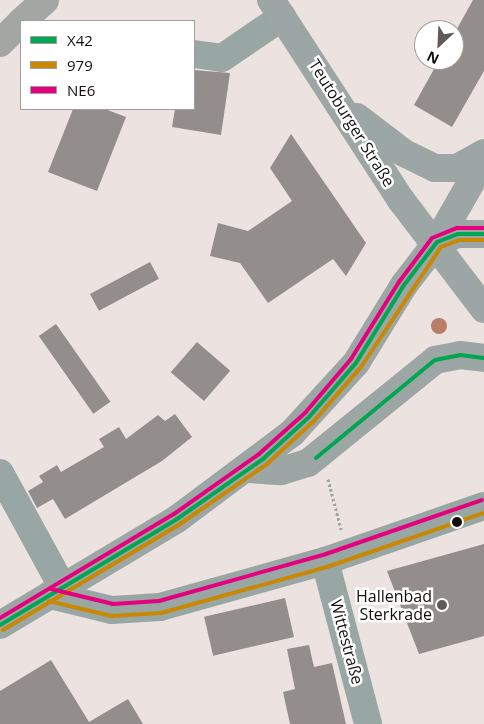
<!DOCTYPE html>
<html>
<head>
<meta charset="utf-8">
<style>
  body { margin:0 }
  #map { position:relative; width:484px; height:724px; overflow:hidden; background:#ece3e0; font-family:"Open Sans",sans-serif }
  div>[style] { position:absolute }
  .building>* { inset:0; background:#938d8b; transform-origin:0 0 }
  .path>* { height:3px; margin-top:-1.5px; transform-origin:0; background:repeating-linear-gradient(90deg,#9fa4a4 0 2.5px,transparent 0 5px) }
  .street>* { height:28px; margin:-14px; padding:0 14px; transform-origin:14px; border-radius:14px; background:#98a6a4 }
  .secondary>* { height:28px; margin:-14px; padding:0 14px; transform-origin:14px; border-radius:14px; background:#9ca6a4 }
  .highway>* { height:28px; margin:-14px; padding:0 14px; transform-origin:14px; border-radius:14px; background:#a3a7a4 }
  .bus-1>* { height:4px; margin:-2px; padding:0 2px; transform-origin:2px; border-radius:2px; background:#00a651 }
  .bus-2>* { height:4px; margin:-2px; padding:0 2px; transform-origin:2px; border-radius:2px; background:#c98803 }
  .bus-3>* { height:4px; margin:-2px; padding:0 2px; transform-origin:2px; border-radius:2px; background:#e5007d }
  .trees>* { width:16px; height:16px; margin:-8px; border-radius:50%; background:#b97e65 }
  .dots>* { width:14px; height:14px; translate:-50% -50%; box-sizing:border-box; border:2px solid #fff; border-radius:50% }
  span { translate:-50% -50%; white-space:nowrap; text-align:center; line-height:1.15; -webkit-text-stroke:5px #fff; paint-order:stroke }
  .street-label { font-size:16px; color:#130e0d }
  .poi-label { font-size:16px; color:#130e0d }
  .right { translate:-100% -50%; text-align:right }
  .legend { position:absolute; left:20px; top:20px; width:175px; height:90px; box-sizing:border-box; background:#fff; border:1px solid #a19f9e; margin:0; padding:6px 9px; list-style:none; font-size:15px; color:#130e0d }
  .legend li { display:flex; align-items:center; gap:10px; height:25px }
  .legend b { width:25px; border:1px solid #a19f9e }
  .north { position:absolute; left:414px; top:20px; width:50px; height:50px; box-sizing:border-box; background:#fff; border:1px solid #a19f9e; border-radius:50%; rotate:205deg; font-size:14px; font-weight:700; line-height:20px; text-align:center; color:#130e0d }
  .north::after { content:''; display:block; margin:auto; width:18px; height:22px; background:#5f5957; clip-path:polygon(50% 0,100% 100%,50% 72%,0 100%) }
</style>
</head>
<body>
<div id="map">
  <div class="building">
    <i style="clip-path:polygon(473px 0,484px 0,484px 71px,452px 127px,414px 105px,439px 60px,454px 60px,454px 34px)"></i>
    <i style="clip-path:polygon(194px 70px,230px 73px,221px 135px,172px 127px,175px 109px,194px 109px)"></i>
    <i style="clip-path:polygon(73px 109px,105px 109px,126px 117px,97px 191px,48px 172px)"></i>
    <i style="clip-path:polygon(291px 134px,366px 243px,346px 276px,333px 259px,268px 303px,240px 263px,210px 256px,218px 223px,248px 231px,292px 201px,270px 168px)"></i>
    <i style="left:150px;top:262px;width:19px;height:68px;rotate:62deg"></i>
    <i style="left:56px;top:324px;width:95px;height:21px;rotate:55deg"></i>
    <i style="left:197px;top:342px;width:44px;height:40px;rotate:41deg"></i>
    <i style="clip-path:polygon(175px 414px,192px 437px,162px 461px,65px 519px,53px 499px,37px 508px,28px 491px,43px 482px,39px 476px,57px 465px,61px 472px,104px 447px,99px 439px,119px 427px,126px 439px,158px 415px,165px 421px)"></i>
    <i style="clip-path:polygon(484px 544px,484px 636px,419px 654px,387px 571px)"></i>
    <i style="left:285px;top:598px;width:40px;height:83px;rotate:77deg"></i>
    <i style="clip-path:polygon(309px 645px,314px 667px,332px 663px,346px 724px,290px 724px,283px 692px,295px 689px,287px 649px)"></i>
    <i style="clip-path:polygon(51px 660px,89px 722px,128px 699px,143px 724px,0 724px,0 691px)"></i>
  </div>
  <div class="path">
    <i style="left:328px;top:479px;width:52px;rotate:75.4deg"></i>
  </div>
  <div class="street">
    <i style="left:194px;top:54px;width:28px;rotate:8deg"></i>
    <i style="left:222px;top:58px;width:73px;rotate:-34.3deg"></i>
    <i style="left:0;top:473px;width:131px;rotate:61.3deg"></i>
    <i style="left:325px;top:561px;width:169px;rotate:75.2deg"></i>
    <i style="left:50px;top:595px;width:64px;rotate:13.6deg"></i>
    <i style="left:112px;top:610px;width:48px;rotate:-3.6deg"></i>
    <i style="left:160px;top:607px;width:171px;rotate:-15.6deg"></i>
    <i style="left:325px;top:561px;width:168px;rotate:-19.1deg"></i>
  </div>
  <div class="secondary">
    <i style="left:271px;top:0;width:239px;rotate:57deg"></i>
    <i style="left:401px;top:200px;width:137px;rotate:52.7deg"></i>
    <i style="left:357px;top:117px;width:59px;rotate:37.5deg"></i>
    <i style="left:404px;top:153px;width:34px;rotate:26deg"></i>
    <i style="left:435px;top:168px;width:22px"></i>
    <i style="left:457px;top:168px;width:31px;rotate:-29deg"></i>
    <i style="left:437px;top:242px;width:22px;rotate:-21deg"></i>
    <i style="left:458px;top:234px;width:26px"></i>
    <i style="left:249px;top:469px;width:32px;rotate:4deg"></i>
    <i style="left:281px;top:471px;width:28px;rotate:-17deg"></i>
    <i style="left:308px;top:463px;width:164px;rotate:-39deg"></i>
    <i style="left:435px;top:360px;width:25px;rotate:-11deg"></i>
    <i style="left:460px;top:355px;width:24px;rotate:7deg"></i>
    <i style="left:0;top:625px;width:206px;rotate:-30.9deg"></i>
    <i style="left:177px;top:519px;width:144px;rotate:-36.8deg"></i>
    <i style="left:292px;top:433px;width:95px;rotate:-47.6deg"></i>
    <i style="left:356px;top:363px;width:92px;rotate:-58.4deg"></i>
    <i style="left:404px;top:285px;width:54px;rotate:-52.5deg"></i>
    <i style="left:437px;top:242px;width:95px;rotate:-60.2deg"></i>
  </div>
  <div class="highway">
    <i style="left:22px;top:21px;width:31px;rotate:-42deg"></i>
    <i style="left:0;top:43px;width:30px;rotate:-45deg"></i>
  </div>
  <div class="bus-1">
    <i style="left:316px;top:458px;width:154px;rotate:-39.5deg"></i>
    <i style="left:435px;top:360px;width:25px;rotate:-11deg"></i>
    <i style="left:460px;top:355px;width:24px;rotate:7deg"></i>
    <i style="left:0;top:625px;width:206px;rotate:-30.9deg"></i>
    <i style="left:177px;top:519px;width:105px;rotate:-34.9deg"></i>
    <i style="left:263px;top:459px;width:62px;rotate:-42.4deg"></i>
    <i style="left:309px;top:417px;width:72px;rotate:-49deg"></i>
    <i style="left:356px;top:363px;width:92px;rotate:-58.4deg"></i>
    <i style="left:404px;top:285px;width:54px;rotate:-52.5deg"></i>
    <i style="left:437px;top:242px;width:22px;rotate:-21deg"></i>
    <i style="left:458px;top:234px;width:26px"></i>
  </div>
  <div class="bus-2">
    <i style="left:49px;top:601px;width:64px;rotate:13.6deg"></i>
    <i style="left:111px;top:616px;width:50px;rotate:-3.4deg"></i>
    <i style="left:161px;top:613px;width:172px;rotate:-15.5deg"></i>
    <i style="left:327px;top:567px;width:166px;rotate:-19deg"></i>
    <i style="left:3px;top:630px;width:206px;rotate:-30.9deg"></i>
    <i style="left:180px;top:524px;width:106px;rotate:-34.6deg"></i>
    <i style="left:267px;top:464px;width:64px;rotate:-42.5deg"></i>
    <i style="left:314px;top:421px;width:72px;rotate:-49deg"></i>
    <i style="left:361px;top:367px;width:144px;rotate:-56.3deg"></i>
    <i style="left:441px;top:247px;width:19px;rotate:-21deg"></i>
    <i style="left:459px;top:240px;width:25px"></i>
  </div>
  <div class="bus-3">
    <i style="left:51px;top:589px;width:64px;rotate:13.6deg"></i>
    <i style="left:113px;top:604px;width:46px;rotate:-3.7deg"></i>
    <i style="left:159px;top:601px;width:170px;rotate:-15.7deg"></i>
    <i style="left:323px;top:555px;width:168px;rotate:-19.1deg"></i>
    <i style="left:0;top:618px;width:203px;rotate:-30.9deg"></i>
    <i style="left:174px;top:514px;width:104px;rotate:-35.2deg"></i>
    <i style="left:259px;top:454px;width:62px;rotate:-41.7deg"></i>
    <i style="left:305px;top:413px;width:71px;rotate:-49.6deg"></i>
    <i style="left:351px;top:359px;width:91px;rotate:-58.1deg"></i>
    <i style="left:399px;top:282px;width:55px;rotate:-53.1deg"></i>
    <i style="left:432px;top:238px;width:27px;rotate:-22deg"></i>
    <i style="left:457px;top:228px;width:27px"></i>
  </div>
  <div class="trees">
    <i style="left:439px;top:326px"></i>
  </div>
  <div class="dots">
    <i style="left:457px;top:522px;background:#130e0d"></i>
    <i style="left:442px;top:605px;background:#5f5957"></i>
  </div>
  <div class="street-label">
    <span style="left:352px;top:123px;rotate:58deg">Teutoburger Straße</span>
    <span style="left:347px;top:642px;rotate:75deg">Wittestraße</span>
  </div>
  <div class="poi-label">
    <span class="right" style="left:432px;top:605px">Hallenbad<br>Sterkrade</span>
  </div>
  <ul class="legend">
  <li><b style="height:6px;background:#00a651"></b>X42</li>
  <li><b style="height:6px;background:#c98803"></b>979</li>
  <li><b style="height:6px;background:#e5007d"></b>NE6</li>
  </ul>
  <div class="north">N</div>
</div>
</body>
</html>
